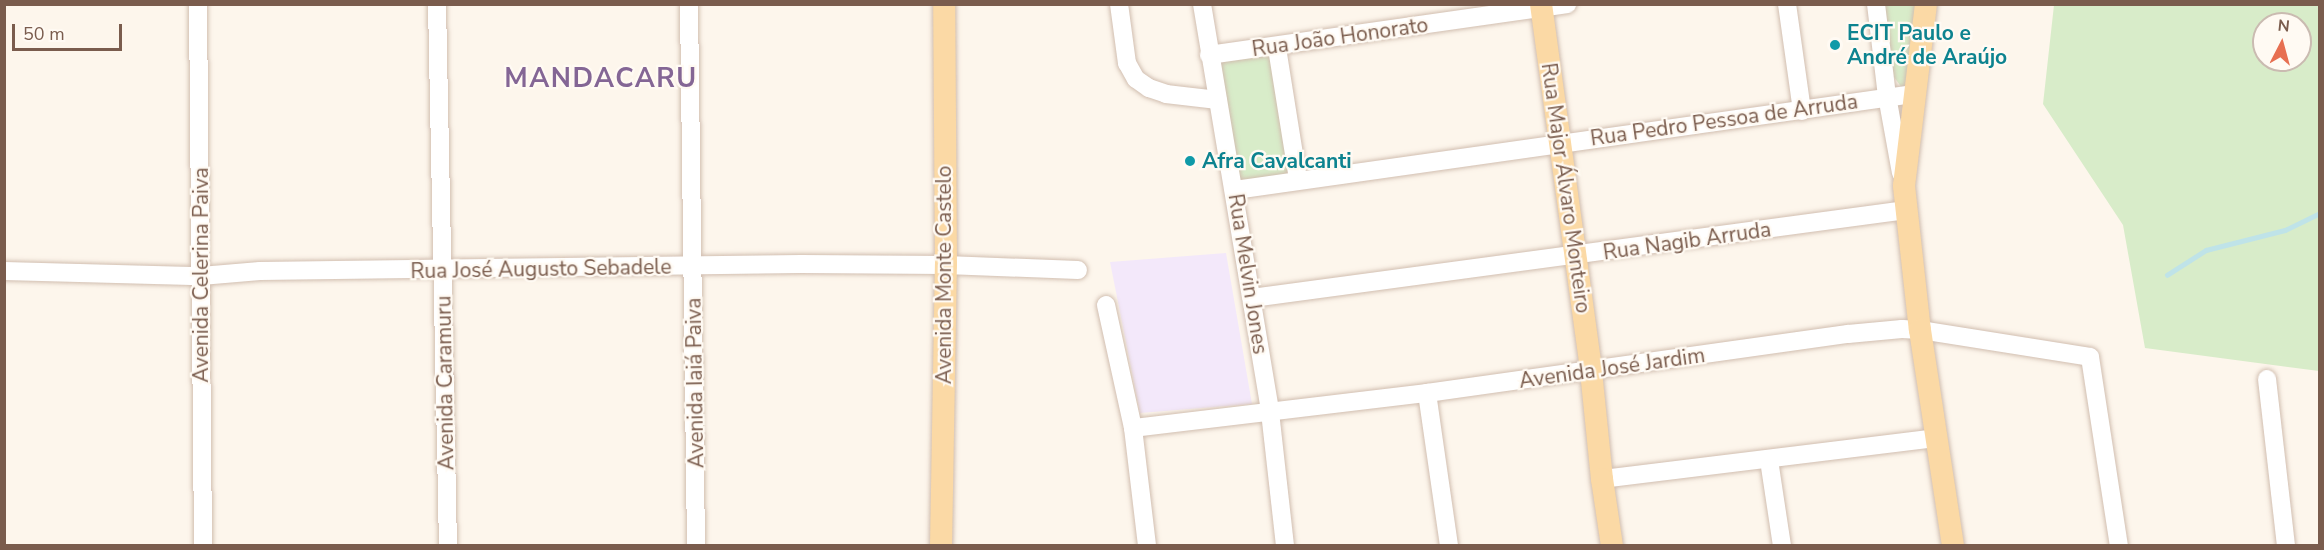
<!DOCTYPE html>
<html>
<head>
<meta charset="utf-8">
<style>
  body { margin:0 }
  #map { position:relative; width:2324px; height:550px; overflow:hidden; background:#fdf6ec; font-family:"Nunito Sans",sans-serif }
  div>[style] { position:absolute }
  .education>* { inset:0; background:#f3e8fa }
  .green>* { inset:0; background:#d8ecc9; transform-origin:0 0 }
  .stream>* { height:4.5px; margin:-2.25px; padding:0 2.25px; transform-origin:2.25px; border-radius:2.25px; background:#bfe3e8 }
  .roads { filter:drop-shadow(0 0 2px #d1beb0) drop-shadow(0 0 2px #d1beb0) }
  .minor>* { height:18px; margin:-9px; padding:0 9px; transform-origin:9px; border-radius:9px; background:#fff }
  .major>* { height:22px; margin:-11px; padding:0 11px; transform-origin:11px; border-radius:11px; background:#fbd9a5 }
  .dots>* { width:16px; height:16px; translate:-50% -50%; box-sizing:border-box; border:3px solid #fffaf3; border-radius:50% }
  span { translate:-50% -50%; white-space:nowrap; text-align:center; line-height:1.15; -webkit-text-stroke:4.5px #fffaf3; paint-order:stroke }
  .culture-label { font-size:21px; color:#0d838f; font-weight:700 }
  .left { translate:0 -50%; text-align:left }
  .street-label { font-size:21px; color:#7a5c4d }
  .district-label { font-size:27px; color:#846695; font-weight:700; letter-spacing:1.5px }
  .frame { position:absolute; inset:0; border:6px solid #7a5c4d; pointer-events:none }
  .north { position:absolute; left:2252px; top:12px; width:60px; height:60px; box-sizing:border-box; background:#fffaf3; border:2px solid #cabbb1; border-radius:50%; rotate:6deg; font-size:16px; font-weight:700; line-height:24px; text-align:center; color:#7a5c4d }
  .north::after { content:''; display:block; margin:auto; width:21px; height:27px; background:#e76f51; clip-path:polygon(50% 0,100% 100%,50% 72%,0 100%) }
  .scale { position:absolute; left:12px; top:24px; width:110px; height:27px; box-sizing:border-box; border:3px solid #7a5c4d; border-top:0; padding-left:8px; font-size:18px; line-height:21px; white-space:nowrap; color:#7a5c4d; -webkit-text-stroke:4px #fffaf3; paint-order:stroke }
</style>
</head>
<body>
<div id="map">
  <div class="education">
    <i style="clip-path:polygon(1226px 253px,1252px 404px,1140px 413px,1110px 262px)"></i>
  </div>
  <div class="green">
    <i style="clip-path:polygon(1884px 5px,1922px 5px,1912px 86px,1902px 88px,1894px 77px)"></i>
    <i style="clip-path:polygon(evenodd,2054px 5px,2319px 5px,2319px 371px,2145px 348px,2123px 225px,2043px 104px,2054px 5px,2264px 24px,2300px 24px,2300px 60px,2264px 60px,2264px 24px)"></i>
    <i style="left:1277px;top:48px;width:133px;height:68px;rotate:81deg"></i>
  </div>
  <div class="stream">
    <i style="left:2167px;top:275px;width:46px;rotate:-32.7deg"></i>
    <i style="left:2206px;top:250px;width:81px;rotate:-14.2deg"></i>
    <i style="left:2285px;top:230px;width:39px;rotate:-26deg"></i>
  </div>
  <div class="roads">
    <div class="minor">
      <i style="left:198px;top:4px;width:542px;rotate:89.47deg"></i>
      <i style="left:437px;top:4px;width:542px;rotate:88.84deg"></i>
      <i style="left:689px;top:4px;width:542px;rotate:89.26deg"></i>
      <i style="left:1119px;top:4px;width:60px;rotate:82.3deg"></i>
      <i style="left:1127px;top:63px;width:18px;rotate:61deg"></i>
      <i style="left:1136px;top:79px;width:16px;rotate:35deg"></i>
      <i style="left:1149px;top:88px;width:18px;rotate:19deg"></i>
      <i style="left:1166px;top:94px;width:52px;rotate:6.6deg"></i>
      <i style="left:1202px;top:4px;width:414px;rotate:80.5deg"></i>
      <i style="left:1270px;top:412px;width:135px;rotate:83.6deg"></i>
      <i style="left:1787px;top:4px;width:108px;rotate:82deg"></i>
      <i style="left:1876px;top:4px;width:93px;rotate:83.2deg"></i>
      <i style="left:1887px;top:96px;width:78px;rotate:79.7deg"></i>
      <i style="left:1277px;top:48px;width:133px;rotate:80.9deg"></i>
      <i style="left:1209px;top:55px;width:362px;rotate:-8.1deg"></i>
      <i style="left:1235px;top:190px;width:686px;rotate:-8.05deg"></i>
      <i style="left:4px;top:271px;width:197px;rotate:1.5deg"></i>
      <i style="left:201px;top:276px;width:59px;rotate:-4.8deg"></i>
      <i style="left:260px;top:271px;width:541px;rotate:-0.74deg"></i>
      <i style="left:801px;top:264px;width:145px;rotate:0.4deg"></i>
      <i style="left:946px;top:265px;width:132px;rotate:2.2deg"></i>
      <i style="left:1252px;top:298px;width:660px;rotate:-7.66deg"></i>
      <i style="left:1106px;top:305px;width:126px;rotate:77.6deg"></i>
      <i style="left:1133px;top:428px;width:119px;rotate:83.2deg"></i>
      <i style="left:2267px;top:379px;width:168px;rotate:83.5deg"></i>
      <i style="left:1427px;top:393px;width:155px;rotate:81.8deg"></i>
      <i style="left:1133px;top:428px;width:296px;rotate:-6.8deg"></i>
      <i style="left:1427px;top:393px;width:425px;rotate:-8deg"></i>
      <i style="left:1848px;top:334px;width:54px;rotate:-5.3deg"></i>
      <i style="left:1902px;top:329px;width:18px;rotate:3deg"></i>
      <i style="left:1920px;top:330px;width:172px;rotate:9deg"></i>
      <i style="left:2090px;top:357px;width:191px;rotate:81.3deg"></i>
      <i style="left:1769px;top:460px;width:87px;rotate:81.4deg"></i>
      <i style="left:1602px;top:479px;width:337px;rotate:-7deg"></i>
    </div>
    <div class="major">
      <i style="left:1541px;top:4px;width:370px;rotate:82.2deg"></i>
      <i style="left:1591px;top:371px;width:109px;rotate:84.2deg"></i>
      <i style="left:1602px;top:479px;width:68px;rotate:81.5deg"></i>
      <i style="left:1926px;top:4px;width:183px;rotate:96.9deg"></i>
      <i style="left:1904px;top:186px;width:145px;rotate:83.7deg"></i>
      <i style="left:1920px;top:330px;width:219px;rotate:81.3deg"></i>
      <i style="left:941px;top:546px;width:281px;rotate:-89deg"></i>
      <i style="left:946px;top:265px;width:261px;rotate:-90.4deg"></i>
    </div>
  </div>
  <div class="dots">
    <i style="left:1835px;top:45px;background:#0f9aa8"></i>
    <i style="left:1190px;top:161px;background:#0f9aa8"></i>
  </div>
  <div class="culture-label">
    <span class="left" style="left:1847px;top:45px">ECIT Paulo e<br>André de Araújo</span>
    <span class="left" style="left:1202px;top:161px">Afra Cavalcanti</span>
  </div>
  <div class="street-label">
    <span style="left:1340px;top:37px;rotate:-8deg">Rua João Honorato</span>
    <span style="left:1724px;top:120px;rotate:-8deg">Rua Pedro Pessoa de Arruda</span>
    <span style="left:1566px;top:188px;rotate:82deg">Rua Major Álvaro Monteiro</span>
    <span style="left:1687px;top:241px;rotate:-8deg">Rua Nagib Arruda</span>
    <span style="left:541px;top:269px;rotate:-1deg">Rua José Augusto Sebadele</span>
    <span style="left:1248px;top:274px;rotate:81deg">Rua Melvin Jones</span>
    <span style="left:201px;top:275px;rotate:-90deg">Avenida Celerina Paiva</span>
    <span style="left:944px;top:275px;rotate:-90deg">Avenida Monte Castelo</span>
    <span style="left:1612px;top:368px;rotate:-8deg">Avenida José Jardim</span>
    <span style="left:445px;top:383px;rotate:-91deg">Avenida Caramuru</span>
    <span style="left:695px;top:383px;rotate:-91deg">Avenida Iaiá Paiva</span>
  </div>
  <div class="district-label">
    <span style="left:601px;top:79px">MANDACARU</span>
  </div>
  <div class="frame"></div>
  <div class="north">N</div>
  <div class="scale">50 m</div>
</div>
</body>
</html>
